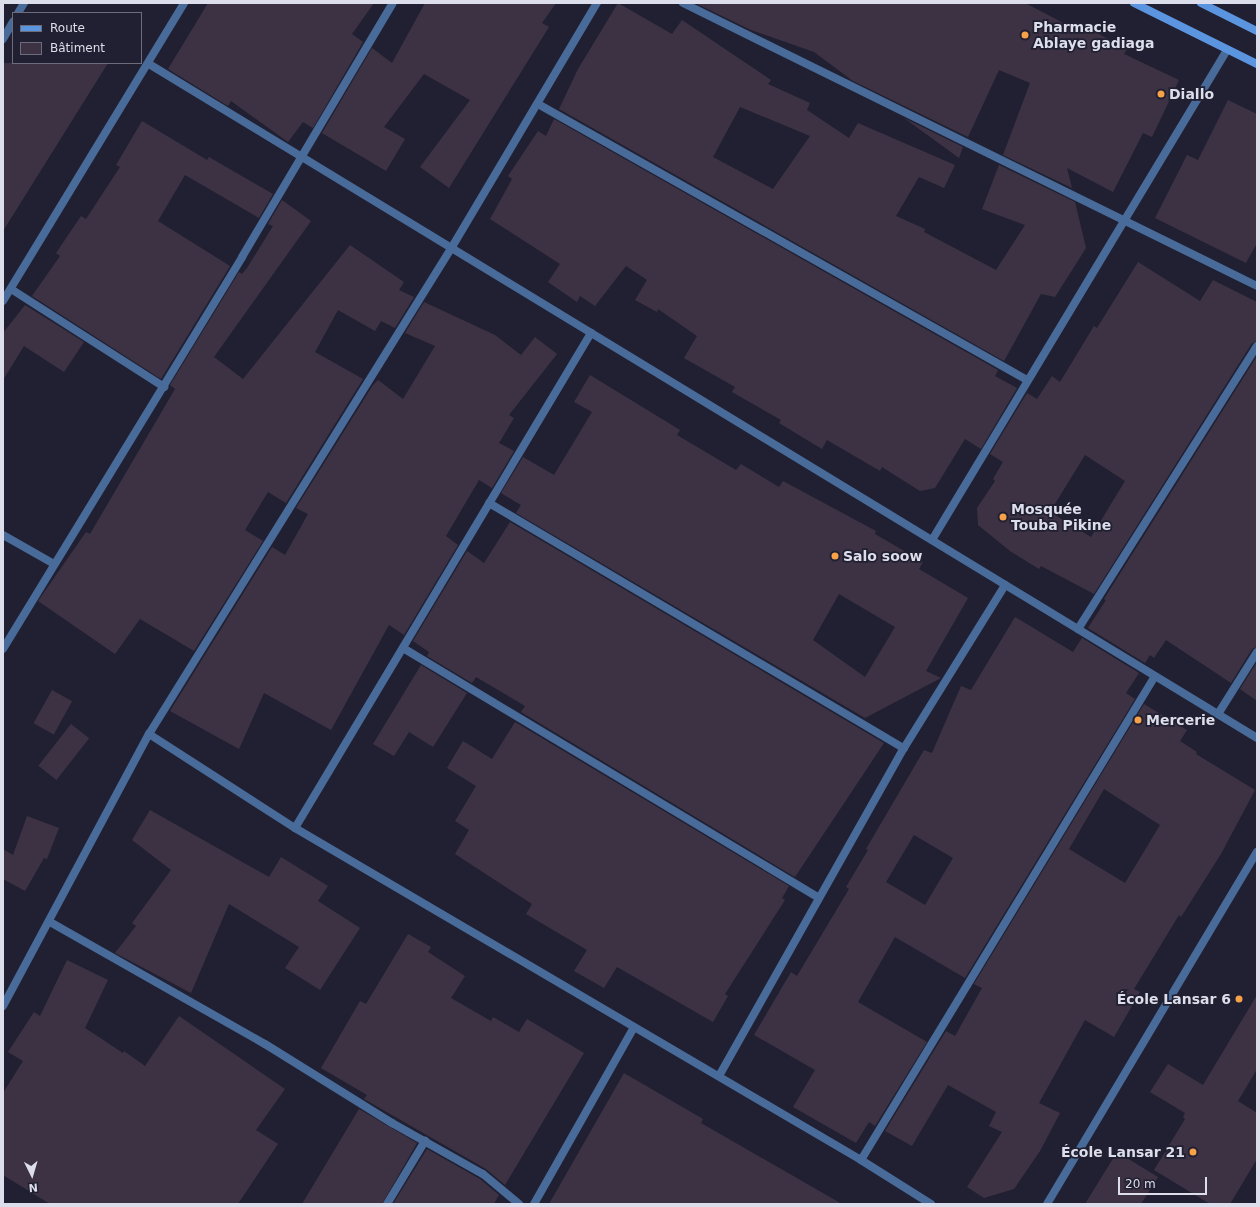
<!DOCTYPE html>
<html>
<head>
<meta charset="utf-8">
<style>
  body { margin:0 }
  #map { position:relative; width:1260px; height:1207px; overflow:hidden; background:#202032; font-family:"DejaVu Sans",sans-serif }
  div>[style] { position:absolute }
  .building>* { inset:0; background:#3d3244; transform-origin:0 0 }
  .minor>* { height:8px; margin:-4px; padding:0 4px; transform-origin:4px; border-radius:4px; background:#486b9a }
  .tertiary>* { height:8px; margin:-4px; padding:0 4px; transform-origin:4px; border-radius:4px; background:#486b9a }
  .secondary>* { height:8px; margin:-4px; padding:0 4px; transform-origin:4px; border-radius:4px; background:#5b94df }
  .dots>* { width:11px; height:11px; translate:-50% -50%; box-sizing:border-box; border:2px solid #202032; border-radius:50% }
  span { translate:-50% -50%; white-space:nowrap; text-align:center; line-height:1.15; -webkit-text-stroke:3.5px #202032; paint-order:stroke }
  .poi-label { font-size:14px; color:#dddeeb; font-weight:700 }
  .left { translate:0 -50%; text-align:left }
  .right { translate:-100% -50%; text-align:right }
  .frame { position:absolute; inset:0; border:4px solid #dddeeb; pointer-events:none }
  .legend { position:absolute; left:12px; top:12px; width:130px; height:52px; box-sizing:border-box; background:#202032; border:1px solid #6c6c7c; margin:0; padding:5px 7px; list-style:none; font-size:12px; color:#dddeeb }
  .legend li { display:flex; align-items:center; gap:8px; height:20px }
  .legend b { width:20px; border:1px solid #6c6c7c }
  .north { position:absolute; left:12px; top:1155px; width:40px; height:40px; -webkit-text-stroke:3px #202032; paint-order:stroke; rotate:175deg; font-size:11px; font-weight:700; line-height:16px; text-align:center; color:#dddeeb }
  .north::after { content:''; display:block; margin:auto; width:14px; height:18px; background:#dddeeb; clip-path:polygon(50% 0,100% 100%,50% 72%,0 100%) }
  .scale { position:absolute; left:1118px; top:1177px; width:89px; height:18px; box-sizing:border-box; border:2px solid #dddeeb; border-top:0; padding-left:5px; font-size:12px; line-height:14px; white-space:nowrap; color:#dddeeb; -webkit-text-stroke:3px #202032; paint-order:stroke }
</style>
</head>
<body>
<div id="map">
  <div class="building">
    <i style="clip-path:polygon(208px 3px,374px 3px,352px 34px,363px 42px,313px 128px,303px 122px,288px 142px,231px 101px,228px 106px,168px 69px)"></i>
    <i style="clip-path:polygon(425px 3px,556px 3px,542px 23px,549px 27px,449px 188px,420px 167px,470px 100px,424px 74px,384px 127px,405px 139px,386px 171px,322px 133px,372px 48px,392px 63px)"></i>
    <i style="clip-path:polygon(evenodd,618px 3px,672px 34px,682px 20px,771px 80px,768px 84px,810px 103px,807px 110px,849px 138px,858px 123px,955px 165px,944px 188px,919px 177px,896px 216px,925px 229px,924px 232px,996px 270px,1025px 225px,982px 209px,999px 165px,1075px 202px,1086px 248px,1055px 297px,1041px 294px,1004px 361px,559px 109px,578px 69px,618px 3px,740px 107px,810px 136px,773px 189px,713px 157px,740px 107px)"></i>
    <i style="clip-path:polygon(695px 3px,1025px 3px,1079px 31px,1082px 25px,1127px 49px,1124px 54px,1179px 80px,1152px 137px,1143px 133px,1113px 192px,1067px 168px,1072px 188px,1003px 155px,1030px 83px,999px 70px,968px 137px,853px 81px,814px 52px,751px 30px)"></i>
    <i style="clip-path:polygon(3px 63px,108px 63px,3px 231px)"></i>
    <i style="clip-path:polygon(1228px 100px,1257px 114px,1257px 243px,1246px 263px,1155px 218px,1187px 155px,1198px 160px)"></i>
    <i style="clip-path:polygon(904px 118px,963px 147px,959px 158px)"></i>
    <i style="clip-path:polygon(554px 119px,998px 370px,995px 376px,1017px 388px,981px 449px,965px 439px,935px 488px,920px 491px,882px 467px,880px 471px,827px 440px,822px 449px,779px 423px,781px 420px,732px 392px,735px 387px,684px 358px,697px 336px,658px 309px,657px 312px,635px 300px,647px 280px,626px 266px,595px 306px,580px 296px,577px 302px,548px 282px,560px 264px,490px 219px,512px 179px,508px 176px,538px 131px,546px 136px)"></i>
    <i style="clip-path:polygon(142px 121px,207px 160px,209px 157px,273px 194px,259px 218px,185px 175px,158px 221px,230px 266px,161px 379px,32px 296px,60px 256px,56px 253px,81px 216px,86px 219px,120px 167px,116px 165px)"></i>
    <i style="clip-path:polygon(282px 200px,311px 221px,214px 357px,243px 379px,350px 245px,404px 282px,399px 290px,414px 297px,395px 328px,381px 321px,375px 331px,338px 310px,315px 352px,363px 379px,286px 503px,268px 492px,245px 530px,263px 541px,194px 651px,140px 619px,115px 654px,38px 601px,86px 532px,90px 534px,175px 389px,170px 385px,239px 272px,242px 274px,247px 268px,273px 226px,268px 224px)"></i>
    <i style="clip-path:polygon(evenodd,1138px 262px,1200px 301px,1213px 280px,1257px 302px,1257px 341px,1252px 343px,1094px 594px,1041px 566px,1039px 569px,1010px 551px,978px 525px,977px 508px,995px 481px,993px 479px,1003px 462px,990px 454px,1027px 393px,1037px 399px,1052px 376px,1060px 382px,1094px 326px,1097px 328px,1138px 262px,1085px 455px,1125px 481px,1091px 537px,1050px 512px,1085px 455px)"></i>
    <i style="clip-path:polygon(424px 302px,495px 335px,521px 355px,535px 337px,557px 354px,509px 415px,514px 418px,499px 443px,514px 451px,492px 488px,479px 480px,446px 536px,458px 545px,404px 635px,389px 625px,331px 730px,264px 693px,239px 749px,170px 711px,272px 547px,285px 555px,308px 514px,296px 508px,373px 385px,378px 380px,403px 399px,435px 346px,405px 333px)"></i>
    <i style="clip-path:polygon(25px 305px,84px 342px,64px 372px,24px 346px,3px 380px,3px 333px)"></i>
    <i style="clip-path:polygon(1257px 356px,1257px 647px,1252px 649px,1231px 683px,1166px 640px,1154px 658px,1150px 655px,1145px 663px,1088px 628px,1106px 600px,1104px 599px)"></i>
    <i style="clip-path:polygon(evenodd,590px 375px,680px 430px,677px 435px,736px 470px,741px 464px,779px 487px,783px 481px,876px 531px,875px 534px,923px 562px,919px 569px,968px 598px,926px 671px,941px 678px,865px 718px,516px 513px,521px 505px,501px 493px,523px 457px,554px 475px,592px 412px,574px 402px,590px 375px,839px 594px,895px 627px,865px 677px,813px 640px,839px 594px)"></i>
    <i style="clip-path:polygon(510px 522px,884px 743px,795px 877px,521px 712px,525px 706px,476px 677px,472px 683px,427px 656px,429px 652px,413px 641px,467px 551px,484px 563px)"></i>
    <i style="clip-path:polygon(evenodd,1015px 617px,1073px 652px,1082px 638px,1139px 673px,1126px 693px,1135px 699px,965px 978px,895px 937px,858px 1002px,927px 1042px,875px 1126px,869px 1122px,856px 1143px,793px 1107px,815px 1070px,754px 1035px,791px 972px,797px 976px,849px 889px,846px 887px,868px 850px,866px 849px,924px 750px,932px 753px,961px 686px,971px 690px,1015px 617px,914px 835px,953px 858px,925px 905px,886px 882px,914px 835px)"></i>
    <i style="clip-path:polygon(1257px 662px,1257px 701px,1240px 689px)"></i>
    <i style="clip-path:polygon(421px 665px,467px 693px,433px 747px,409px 732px,394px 756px,373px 744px)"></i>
    <i style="left:52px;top:690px;width:23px;height:38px;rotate:29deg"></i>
    <i style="clip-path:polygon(evenodd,1144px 704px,1187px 730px,1180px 741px,1197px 752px,1196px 754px,1255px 790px,1221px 854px,1181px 917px,1179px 915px,1134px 989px,1140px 992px,1114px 1037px,1085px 1020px,1039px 1103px,1060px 1113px,1040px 1151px,1014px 1189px,984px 1198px,967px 1187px,1002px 1132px,989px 1126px,996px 1112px,948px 1085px,912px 1146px,885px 1131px,946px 1031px,955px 1036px,982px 988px,974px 984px,1144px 704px,1104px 789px,1160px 825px,1125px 883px,1069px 849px,1104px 789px)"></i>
    <i style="clip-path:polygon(515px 722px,789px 886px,782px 898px,785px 900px,725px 994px,728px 996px,713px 1022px,617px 967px,604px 988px,574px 971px,587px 950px,526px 914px,532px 904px,455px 854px,469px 830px,455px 821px,476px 786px,447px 768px,463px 741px,492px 759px)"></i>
    <i style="left:71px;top:724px;width:23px;height:53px;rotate:38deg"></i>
    <i style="clip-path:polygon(150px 810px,269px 877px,281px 857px,328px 886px,318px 901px,360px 928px,320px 990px,285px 968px,299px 947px,229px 904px,191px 993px,115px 953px,136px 926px,132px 923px,171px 870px,132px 840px)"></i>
    <i style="clip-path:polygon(27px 816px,59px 828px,47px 859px,44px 858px,25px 891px,3px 879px,3px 849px,13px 855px)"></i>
    <i style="clip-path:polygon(408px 934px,431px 947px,428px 952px,465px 976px,451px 998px,491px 1021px,493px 1017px,519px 1032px,527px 1019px,584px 1053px,505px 1185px,486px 1169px,364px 1099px,367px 1095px,321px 1068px,360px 1001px,366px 1004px)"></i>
    <i style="clip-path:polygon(67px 960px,108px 980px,85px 1028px,123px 1053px,124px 1051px,145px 1066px,179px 1016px,285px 1089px,256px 1130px,278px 1144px,238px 1204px,50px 1204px,3px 1175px,3px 1093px,23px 1061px,8px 1052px,34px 1012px,40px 1016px)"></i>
    <i style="clip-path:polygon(1257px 995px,1257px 1069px,1238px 1101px,1257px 1113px,1257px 1159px,1230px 1204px,1210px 1204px,1154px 1170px,1185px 1119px,1183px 1117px,1185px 1113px,1150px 1092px,1168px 1064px,1203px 1085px)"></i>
    <i style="clip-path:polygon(624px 1073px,703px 1119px,701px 1123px,842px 1204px,549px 1204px)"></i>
    <i style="clip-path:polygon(359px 1109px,417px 1143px,382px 1204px,302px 1204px)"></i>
    <i style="clip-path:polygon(427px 1149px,480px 1179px,499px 1195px,494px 1204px,393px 1204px)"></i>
    <i style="clip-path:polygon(1117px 1152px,1158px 1177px,1141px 1204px,1085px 1204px)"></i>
  </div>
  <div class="minor">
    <i style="left:683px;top:3px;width:640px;rotate:26.24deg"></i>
    <i style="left:18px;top:13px;width:12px;rotate:-59deg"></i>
    <i style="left:3px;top:39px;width:20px;rotate:-60deg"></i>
    <i style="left:149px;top:64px;width:1297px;rotate:31.31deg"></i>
    <i style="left:538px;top:104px;width:562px;rotate:29.44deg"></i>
    <i style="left:11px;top:289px;width:182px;rotate:32.6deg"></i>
    <i style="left:489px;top:503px;width:482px;rotate:30.6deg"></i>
    <i style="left:3px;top:535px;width:59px;rotate:29.6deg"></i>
    <i style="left:932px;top:540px;width:572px;rotate:-58.95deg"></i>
    <i style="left:1078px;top:629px;width:335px;rotate:-57.7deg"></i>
    <i style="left:403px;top:648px;width:485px;rotate:31deg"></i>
    <i style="left:3px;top:649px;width:459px;rotate:-58.6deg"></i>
    <i style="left:242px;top:257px;width:295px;rotate:-59.3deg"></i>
    <i style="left:1218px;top:714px;width:73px;rotate:-57.8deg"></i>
    <i style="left:149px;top:734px;width:174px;rotate:32.8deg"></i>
    <i style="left:295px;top:828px;width:656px;rotate:30.39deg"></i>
    <i style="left:861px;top:1160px;width:83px;rotate:32.2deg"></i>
    <i style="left:295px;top:828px;width:577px;rotate:-59.12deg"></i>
    <i style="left:50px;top:922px;width:247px;rotate:29.6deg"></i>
    <i style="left:265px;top:1044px;width:150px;rotate:31.9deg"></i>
    <i style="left:392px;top:1123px;width:104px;rotate:29.3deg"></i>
    <i style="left:483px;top:1174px;width:47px;rotate:39.8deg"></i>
    <i style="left:3px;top:1006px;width:309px;rotate:-61.8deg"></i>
    <i style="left:149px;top:734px;width:574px;rotate:-58.11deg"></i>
    <i style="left:452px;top:247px;width:284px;rotate:-59.3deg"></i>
    <i style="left:719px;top:1076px;width:377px;rotate:-60.6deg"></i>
    <i style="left:904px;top:748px;width:192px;rotate:-58.2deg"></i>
    <i style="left:861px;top:1160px;width:566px;rotate:-58.72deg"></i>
    <i style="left:387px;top:1204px;width:74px;rotate:-58.9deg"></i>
    <i style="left:534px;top:1204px;width:203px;rotate:-60.5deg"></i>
    <i style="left:1047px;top:1204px;width:410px;rotate:-59.2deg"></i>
  </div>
  <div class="tertiary">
    <i style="left:3px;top:301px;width:349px;rotate:-58.7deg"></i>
  </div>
  <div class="secondary">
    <i style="left:1134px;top:3px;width:137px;rotate:26.4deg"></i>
    <i style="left:1201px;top:3px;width:63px;rotate:26.6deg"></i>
  </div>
  <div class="dots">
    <i style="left:1025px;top:35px;background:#f7a149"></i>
    <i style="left:1161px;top:94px;background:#f7a149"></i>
    <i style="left:1003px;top:517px;background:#f7a149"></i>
    <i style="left:835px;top:556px;background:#f7a149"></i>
    <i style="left:1138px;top:720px;background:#f7a149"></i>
    <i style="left:1239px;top:999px;background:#f7a149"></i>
    <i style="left:1193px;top:1152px;background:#f7a149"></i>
  </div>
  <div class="poi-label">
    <span class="left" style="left:1033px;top:35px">Pharmacie<br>Ablaye gadiaga</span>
    <span class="left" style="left:1169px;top:94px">Diallo</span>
    <span class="left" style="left:1011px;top:517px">Mosquée<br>Touba Pikine</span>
    <span class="left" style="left:843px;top:556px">Salo soow</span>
    <span class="left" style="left:1146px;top:720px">Mercerie</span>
    <span class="right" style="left:1231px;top:999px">École Lansar 6</span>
    <span class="right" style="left:1185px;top:1152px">École Lansar 21</span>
  </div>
  <div class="frame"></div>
  <ul class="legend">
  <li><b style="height:5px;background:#5b94df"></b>Route</li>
  <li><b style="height:11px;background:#3d3244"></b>Bâtiment</li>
  </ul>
  <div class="north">N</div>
  <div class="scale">20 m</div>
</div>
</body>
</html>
